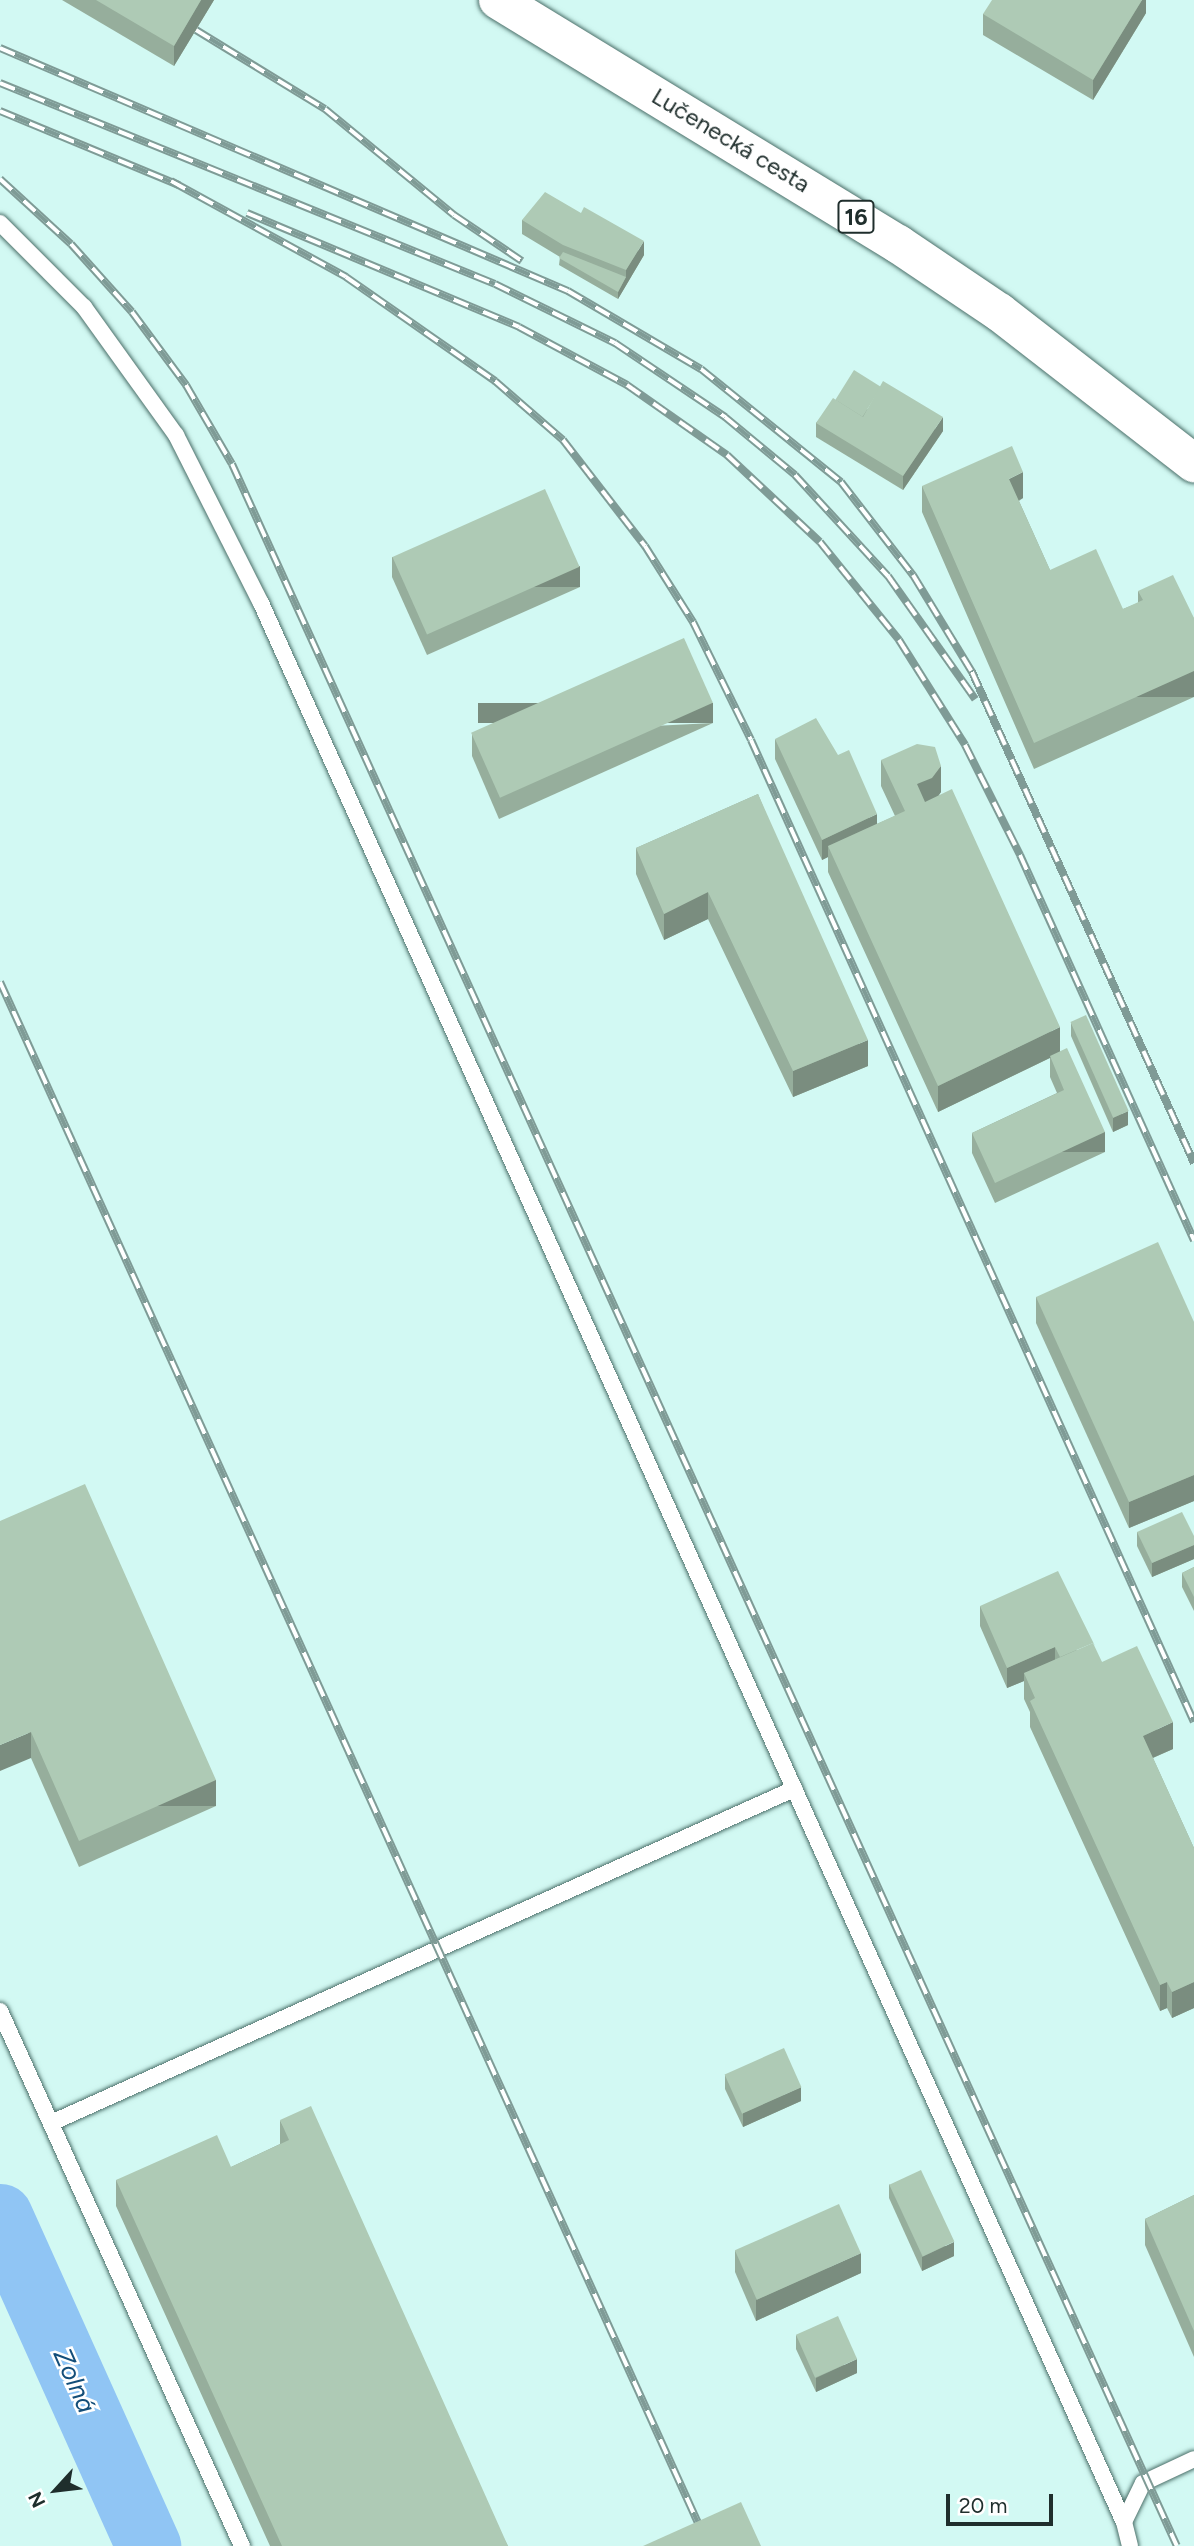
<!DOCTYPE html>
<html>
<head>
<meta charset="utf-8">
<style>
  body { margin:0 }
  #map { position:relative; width:1194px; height:2546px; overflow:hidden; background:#d2f9f3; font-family:Figtree,sans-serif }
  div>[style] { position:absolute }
  .river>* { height:65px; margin:-32.5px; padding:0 32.5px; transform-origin:32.5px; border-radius:32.5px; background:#90c5f4 }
  .roads { filter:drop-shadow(0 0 2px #4b6f69) drop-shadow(0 0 2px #4b6f69) }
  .service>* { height:16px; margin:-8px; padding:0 8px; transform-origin:8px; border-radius:8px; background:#fff }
  .primary>* { height:38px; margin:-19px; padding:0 19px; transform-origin:19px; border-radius:19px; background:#fff }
  .rail>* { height:8px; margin-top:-4px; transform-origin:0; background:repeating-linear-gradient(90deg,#fff 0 16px,#7f9b96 0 32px); box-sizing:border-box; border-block:2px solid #7f9b96 }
  .wall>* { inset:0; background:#96ae9c }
  .shaded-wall>* { inset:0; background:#7a8d7f; transform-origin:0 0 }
  .building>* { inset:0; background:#aecab5; transform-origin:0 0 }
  span { translate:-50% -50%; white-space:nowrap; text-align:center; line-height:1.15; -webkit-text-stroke:5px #fff; paint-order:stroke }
  .shield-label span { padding:2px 5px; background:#fff; border:2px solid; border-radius:5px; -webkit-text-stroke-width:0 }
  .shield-label { font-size:23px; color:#1f2e2c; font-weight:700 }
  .street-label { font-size:24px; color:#1f2e2c }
  .water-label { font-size:26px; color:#134e79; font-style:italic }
  .north { position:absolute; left:21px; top:2455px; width:70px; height:70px; -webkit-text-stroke:5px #fff; paint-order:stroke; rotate:243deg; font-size:19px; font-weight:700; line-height:28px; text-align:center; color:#1f2e2c }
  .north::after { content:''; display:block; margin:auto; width:24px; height:32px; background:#1f2e2c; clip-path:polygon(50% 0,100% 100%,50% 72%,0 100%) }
  .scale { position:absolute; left:946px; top:2494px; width:107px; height:32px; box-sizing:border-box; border:4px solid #1f2e2c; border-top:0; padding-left:9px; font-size:21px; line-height:24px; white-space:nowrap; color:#1f2e2c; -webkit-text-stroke:5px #fff; paint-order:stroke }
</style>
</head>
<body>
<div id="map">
  <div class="river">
    <i style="left:0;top:2216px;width:362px;rotate:65.8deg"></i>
  </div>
  <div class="roads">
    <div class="service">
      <i style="left:0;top:223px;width:119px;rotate:45deg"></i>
      <i style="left:84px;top:307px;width:158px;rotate:54.3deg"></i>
      <i style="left:176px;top:435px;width:188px;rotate:63.2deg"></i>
      <i style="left:261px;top:603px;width:2104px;rotate:65.79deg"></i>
      <i style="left:0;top:2011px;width:587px;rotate:65.66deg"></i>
      <i style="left:51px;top:2123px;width:815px;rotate:-24.21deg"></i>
      <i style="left:1130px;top:2546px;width:25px;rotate:-104deg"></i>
      <i style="left:1124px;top:2522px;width:43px;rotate:-64deg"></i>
      <i style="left:1143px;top:2483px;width:56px;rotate:-25.2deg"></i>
    </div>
    <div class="primary">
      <i style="left:498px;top:0;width:469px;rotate:31.4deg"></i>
      <i style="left:898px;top:244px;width:122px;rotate:34deg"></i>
      <i style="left:999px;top:312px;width:247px;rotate:37.8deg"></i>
    </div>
  </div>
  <div class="rail">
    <i style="left:196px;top:30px;width:151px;rotate:31.5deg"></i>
    <i style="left:325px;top:109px;width:167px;rotate:39.4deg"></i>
    <i style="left:454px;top:215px;width:82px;rotate:34.1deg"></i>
    <i style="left:0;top:48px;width:618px;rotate:23.16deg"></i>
    <i style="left:568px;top:291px;width:154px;rotate:30.4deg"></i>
    <i style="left:701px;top:369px;width:180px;rotate:38.9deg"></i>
    <i style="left:841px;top:482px;width:118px;rotate:52.3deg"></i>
    <i style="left:913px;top:575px;width:114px;rotate:58.7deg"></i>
    <i style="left:972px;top:672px;width:539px;rotate:65.67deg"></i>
    <i style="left:0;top:83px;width:534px;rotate:22.1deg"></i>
    <i style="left:495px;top:284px;width:134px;rotate:26.2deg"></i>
    <i style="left:615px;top:343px;width:133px;rotate:33.9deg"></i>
    <i style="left:725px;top:417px;width:91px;rotate:39.6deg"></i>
    <i style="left:795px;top:475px;width:137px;rotate:47.4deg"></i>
    <i style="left:888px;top:576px;width:151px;rotate:54.7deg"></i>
    <i style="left:0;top:111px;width:194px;rotate:22.5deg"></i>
    <i style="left:0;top:179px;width:96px;rotate:42.5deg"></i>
    <i style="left:71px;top:244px;width:91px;rotate:48.1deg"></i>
    <i style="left:132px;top:312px;width:91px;rotate:53.5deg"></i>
    <i style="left:186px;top:385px;width:91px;rotate:59.8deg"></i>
    <i style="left:232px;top:464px;width:2286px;rotate:65.59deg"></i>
    <i style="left:171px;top:181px;width:200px;rotate:28.7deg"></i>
    <i style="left:346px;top:277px;width:182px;rotate:34.9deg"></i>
    <i style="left:495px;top:381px;width:90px;rotate:40.9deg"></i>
    <i style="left:563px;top:440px;width:134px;rotate:52.3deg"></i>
    <i style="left:645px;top:546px;width:90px;rotate:57.7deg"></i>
    <i style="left:693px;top:622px;width:131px;rotate:63.8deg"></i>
    <i style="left:751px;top:740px;width:1077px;rotate:65.72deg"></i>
    <i style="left:247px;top:213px;width:295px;rotate:22.7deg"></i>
    <i style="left:519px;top:327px;width:123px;rotate:28.2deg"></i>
    <i style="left:627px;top:385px;width:122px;rotate:35deg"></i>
    <i style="left:727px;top:455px;width:127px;rotate:43.1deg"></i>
    <i style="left:820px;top:542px;width:126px;rotate:51.1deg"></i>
    <i style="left:899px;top:640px;width:124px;rotate:57.8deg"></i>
    <i style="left:965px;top:745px;width:123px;rotate:63.4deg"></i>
    <i style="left:1020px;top:855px;width:423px;rotate:65.7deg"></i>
    <i style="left:0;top:982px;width:1708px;rotate:65.63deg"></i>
  </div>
  <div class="wall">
    <i style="clip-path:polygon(62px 0,214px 0,174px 66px)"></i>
    <i style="clip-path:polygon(1146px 0,1146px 13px,1093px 100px,983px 35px,983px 14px)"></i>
    <i style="clip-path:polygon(581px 213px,644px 255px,618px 299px,559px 265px,560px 257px,522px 234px,522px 220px)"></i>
    <i style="clip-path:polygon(836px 400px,943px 431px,903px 490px,816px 437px,816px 423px)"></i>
    <i style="clip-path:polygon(922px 486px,1023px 498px,1019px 501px,1050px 570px,1123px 609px,1138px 603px,1138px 591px,1194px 618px,1194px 697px,1034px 769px,922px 512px)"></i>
    <i style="clip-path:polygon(392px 557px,580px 587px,427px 655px,392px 577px)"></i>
    <i style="clip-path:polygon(713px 723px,499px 819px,472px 756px,472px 735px)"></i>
    <i style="clip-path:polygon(775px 739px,877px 824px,895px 816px,881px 786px,881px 760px,941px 792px,939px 795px,1060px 1051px,1105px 1152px,995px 1203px,972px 1153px,972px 1133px,1057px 1093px,1050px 1077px,1050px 1058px,938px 1112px,828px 872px,828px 857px,822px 860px,775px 759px)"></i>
    <i style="clip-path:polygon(758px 794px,868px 1066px,793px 1097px,708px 919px,664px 940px,636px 874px,636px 848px)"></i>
    <i style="clip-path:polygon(1071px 1022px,1128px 1125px,1113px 1132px,1071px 1036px)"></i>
    <i style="clip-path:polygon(1036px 1297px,1194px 1322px,1194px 1501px,1129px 1528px,1036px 1323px)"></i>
    <i style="clip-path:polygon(0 1521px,216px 1806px,79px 1867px,31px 1758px)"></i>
    <i style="clip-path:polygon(1137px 1532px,1194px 1536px,1194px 1559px,1152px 1577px,1137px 1546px)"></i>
    <i style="clip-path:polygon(1194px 1567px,1194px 1611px,1182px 1587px,1182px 1573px)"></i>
    <i style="clip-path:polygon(980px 1606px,1102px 1662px,1173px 1749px,1153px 1758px,1194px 1848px,1194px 2008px,1172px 2018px,1167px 2008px,1160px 2011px,1030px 1727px,1030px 1712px,1024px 1699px,1024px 1681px,1007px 1688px,980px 1626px)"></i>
    <i style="clip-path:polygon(725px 2075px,801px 2101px,743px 2127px,725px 2089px)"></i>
    <i style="clip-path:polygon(280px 2120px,508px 2546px,270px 2546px,116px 2206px,116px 2180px,231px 2167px,280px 2144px)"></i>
    <i style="clip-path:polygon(889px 2184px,954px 2256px,922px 2271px,889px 2198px)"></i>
    <i style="clip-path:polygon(1194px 2195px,1194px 2357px,1145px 2245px,1145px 2219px)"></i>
    <i style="clip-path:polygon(735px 2251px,861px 2273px,756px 2321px,735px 2272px)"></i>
    <i style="clip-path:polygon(796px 2335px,857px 2373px,816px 2392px,796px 2349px)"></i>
  </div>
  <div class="shaded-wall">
    <i style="clip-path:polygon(201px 0,214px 0,174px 66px,174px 46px)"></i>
    <i style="clip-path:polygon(1142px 0,1146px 0,1146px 13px,1093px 100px,1093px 80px)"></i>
    <i style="clip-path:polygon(644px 241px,644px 255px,618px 299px,618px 292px,626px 277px,626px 270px)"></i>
    <i style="clip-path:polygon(943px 417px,943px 431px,903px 490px,903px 476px)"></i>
    <i style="clip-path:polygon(1023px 472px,1023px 498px,1009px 505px,1009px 479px)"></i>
    <i style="left:580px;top:566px;width:21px;height:168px;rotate:90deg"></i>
    <i style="left:1194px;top:671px;width:26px;height:175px;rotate:90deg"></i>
    <i style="left:713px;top:703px;width:20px;height:235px;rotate:90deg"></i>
    <i style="clip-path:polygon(941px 766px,941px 792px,932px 804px,917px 810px,917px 784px)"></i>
    <i style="clip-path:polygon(877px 814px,877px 835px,828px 846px,828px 857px,822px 860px,822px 840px)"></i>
    <i style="clip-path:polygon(708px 892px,708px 919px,664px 940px,664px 914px)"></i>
    <i style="clip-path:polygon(1060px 1027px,1060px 1053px,938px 1112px,938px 1086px)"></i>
    <i style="clip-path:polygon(868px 1040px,868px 1066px,793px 1097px,793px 1071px)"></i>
    <i style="clip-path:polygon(1128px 1111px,1128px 1125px,1113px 1132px,1113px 1118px)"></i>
    <i style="left:1105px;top:1132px;width:20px;height:121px;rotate:90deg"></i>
    <i style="clip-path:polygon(1194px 1475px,1194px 1501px,1129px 1528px,1129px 1502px)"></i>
    <i style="clip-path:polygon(1194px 1545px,1194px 1559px,1152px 1577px,1152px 1563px)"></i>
    <i style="clip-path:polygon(1055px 1647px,1055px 1667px,1024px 1673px,1024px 1681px,1007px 1688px,1007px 1668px)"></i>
    <i style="clip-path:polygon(1173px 1722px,1173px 1749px,1143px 1762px,1143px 1736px)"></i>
    <i style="clip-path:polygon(31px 1732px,31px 1758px,0 1771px,0 1745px)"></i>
    <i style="left:216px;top:1780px;width:26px;height:150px;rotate:90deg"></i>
    <i style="clip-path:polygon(1167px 1982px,1167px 2008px,1160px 2011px,1160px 1985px)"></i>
    <i style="clip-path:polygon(1194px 1982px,1194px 2008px,1172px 2018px,1172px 1992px)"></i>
    <i style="clip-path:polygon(801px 2087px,801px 2101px,743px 2127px,743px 2113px)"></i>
    <i style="clip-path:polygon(954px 2242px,954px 2256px,922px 2271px,922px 2257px)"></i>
    <i style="clip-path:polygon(861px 2253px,861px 2273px,756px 2321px,756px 2300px)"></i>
    <i style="clip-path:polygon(857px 2359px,857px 2373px,816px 2392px,816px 2378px)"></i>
  </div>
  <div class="building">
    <i style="clip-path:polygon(96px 0,201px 0,174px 46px)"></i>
    <i style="clip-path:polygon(992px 0,1142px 0,1093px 80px,983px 14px)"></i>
    <i style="clip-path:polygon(545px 192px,581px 213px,584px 207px,644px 241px,626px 270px,563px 245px,522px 220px)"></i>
    <i style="clip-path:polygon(563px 252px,626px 277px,618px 292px,559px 258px)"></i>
    <i style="left:854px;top:370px;width:32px;height:35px;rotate:32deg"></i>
    <i style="clip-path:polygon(883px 381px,943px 417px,903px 476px,816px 423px,833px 398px,863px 417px)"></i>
    <i style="clip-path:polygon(1012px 446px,1023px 472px,1009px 479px,1050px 570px,1096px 549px,1123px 609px,1143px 600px,1138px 591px,1173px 575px,1194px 618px,1194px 671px,1034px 743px,922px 486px)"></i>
    <i style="left:545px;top:489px;width:85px;height:167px;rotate:66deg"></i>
    <i style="left:684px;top:638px;width:71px;height:233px;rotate:66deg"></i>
    <i style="clip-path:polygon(816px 718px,838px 755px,849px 750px,877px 814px,822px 840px,775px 739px)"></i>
    <i style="clip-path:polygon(917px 744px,935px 747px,941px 766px,932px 778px,917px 784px,925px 802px,952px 789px,1060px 1027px,938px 1086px,828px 846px,905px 811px,881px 760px)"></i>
    <i style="clip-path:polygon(758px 794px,868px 1040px,793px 1071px,708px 892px,664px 914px,636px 848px)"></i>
    <i style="left:1086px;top:1015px;width:105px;height:17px;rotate:66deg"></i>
    <i style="clip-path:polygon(1067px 1048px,1105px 1132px,995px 1183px,972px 1133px,1064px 1090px,1050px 1056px)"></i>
    <i style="clip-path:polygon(1158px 1242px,1194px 1322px,1194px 1475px,1129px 1502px,1036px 1297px)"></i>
    <i style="clip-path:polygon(85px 1484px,216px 1780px,79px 1841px,31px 1732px,0 1745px,0 1521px)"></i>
    <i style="clip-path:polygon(1182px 1512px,1194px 1536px,1194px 1545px,1152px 1563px,1137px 1532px)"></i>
    <i style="clip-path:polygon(1194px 1567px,1194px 1597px,1182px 1573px)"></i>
    <i style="clip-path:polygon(1058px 1571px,1095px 1646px,1093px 1643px,1060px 1657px,1055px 1647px,1007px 1668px,980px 1606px)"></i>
    <i style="clip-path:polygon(1093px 1643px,1102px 1662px,1137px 1646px,1173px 1722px,1143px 1736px,1194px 1848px,1194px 1982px,1172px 1992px,1167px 1982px,1160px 1985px,1030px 1701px,1035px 1698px,1024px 1673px)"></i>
    <i style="left:784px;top:2048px;width:43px;height:65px;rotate:66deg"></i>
    <i style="clip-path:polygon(311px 2106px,508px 2546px,282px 2546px,116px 2180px,217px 2135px,231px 2167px,289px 2140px,280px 2120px)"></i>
    <i style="left:921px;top:2170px;width:79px;height:35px;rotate:65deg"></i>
    <i style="clip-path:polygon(1194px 2195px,1194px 2331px,1145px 2219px)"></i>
    <i style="left:839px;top:2204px;width:54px;height:114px;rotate:66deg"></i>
    <i style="left:838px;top:2316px;width:47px;height:46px;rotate:66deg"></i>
    <i style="clip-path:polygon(741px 2502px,761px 2546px,643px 2546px)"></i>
  </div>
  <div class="shield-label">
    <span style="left:856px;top:217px">16</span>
  </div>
  <div class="street-label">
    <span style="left:731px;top:140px;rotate:31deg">Lučenecká cesta</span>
  </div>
  <div class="water-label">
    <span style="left:74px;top:2381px;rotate:66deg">Zolná</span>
  </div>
  <div class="north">N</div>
  <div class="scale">20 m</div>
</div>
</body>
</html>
